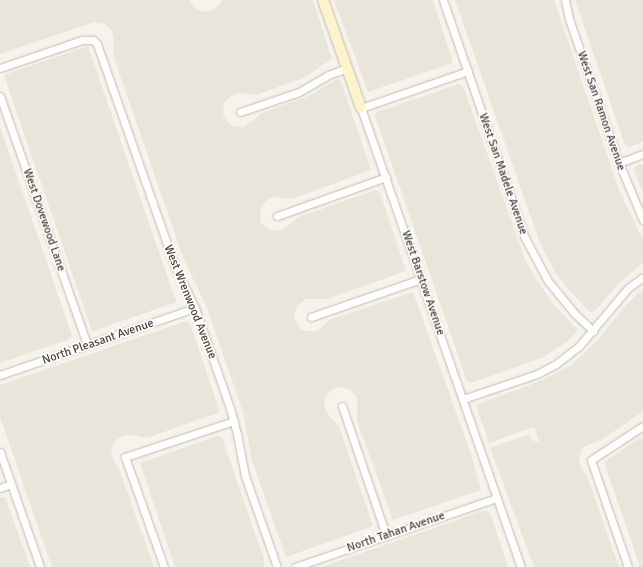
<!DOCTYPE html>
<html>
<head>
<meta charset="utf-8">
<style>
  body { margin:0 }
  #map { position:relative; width:643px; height:567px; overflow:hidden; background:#f6f3ec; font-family:Signika,sans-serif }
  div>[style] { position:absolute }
  .residential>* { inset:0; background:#eae5da; transform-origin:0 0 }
  .roads { filter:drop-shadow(0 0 1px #c2bbae) drop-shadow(0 0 1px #c2bbae) }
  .street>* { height:7px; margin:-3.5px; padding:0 3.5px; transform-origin:3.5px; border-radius:3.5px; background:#fff }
  .secondary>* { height:10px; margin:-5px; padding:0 5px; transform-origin:5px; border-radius:5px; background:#fff3cd }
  span { translate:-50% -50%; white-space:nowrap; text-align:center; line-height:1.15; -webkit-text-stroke:3.5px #fff; paint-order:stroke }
  .street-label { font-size:12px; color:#4b4439 }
</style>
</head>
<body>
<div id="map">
  <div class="residential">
    <i style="clip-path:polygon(0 0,189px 0,195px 9px,205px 12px,214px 10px,223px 0,313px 0,332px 59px,303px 78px,256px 95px,238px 93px,232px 95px,224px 103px,223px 116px,230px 124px,234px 126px,244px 127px,262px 113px,309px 96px,337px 79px,341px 81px,371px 170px,292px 199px,274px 197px,268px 199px,261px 207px,260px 220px,262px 224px,270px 230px,280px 231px,299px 217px,375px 190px,380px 192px,406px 271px,327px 299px,306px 299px,297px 306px,294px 316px,295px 321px,301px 329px,306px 331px,317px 331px,331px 319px,413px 292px,472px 457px,481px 490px,393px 520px,357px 421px,357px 397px,350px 390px,341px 387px,336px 388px,327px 394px,324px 403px,325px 408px,329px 416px,339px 426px,373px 526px,286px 557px,252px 461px,243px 412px,207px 308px,184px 260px,113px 55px,114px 40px,112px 31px,105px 24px,94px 22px,0 54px)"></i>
    <i style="clip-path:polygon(334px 0,433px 0,453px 63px,368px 92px)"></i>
    <i style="clip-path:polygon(455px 0,554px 0,619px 190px,643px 240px,643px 263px,620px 282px,594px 312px,590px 312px,567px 288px,555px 272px,540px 243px)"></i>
    <i style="clip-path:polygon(575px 0,643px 0,643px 142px,629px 147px,625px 145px)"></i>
    <i style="left:88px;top:46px;width:271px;height:89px;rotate:71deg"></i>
    <i style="clip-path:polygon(459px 84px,463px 86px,526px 262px,551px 301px,578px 330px,568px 341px,544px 357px,471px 383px,467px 381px,375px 116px,377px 112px)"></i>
    <i style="clip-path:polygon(0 127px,72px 335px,70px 339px,0 363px)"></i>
    <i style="clip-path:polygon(643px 164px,643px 194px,634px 170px,636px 166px)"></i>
    <i style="clip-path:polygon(643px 289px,643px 411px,602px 440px,587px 445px,582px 449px,579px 460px,582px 469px,587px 476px,619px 567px,534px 567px,490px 448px,529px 434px,531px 440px,539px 442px,534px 427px,489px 443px,476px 405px,543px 380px,570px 366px,594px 344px,628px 303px)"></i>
    <i style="clip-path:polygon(186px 321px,190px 323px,220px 412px,147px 438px,132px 435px,122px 436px,114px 442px,111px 451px,114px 461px,119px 469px,154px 567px,52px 567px,0 417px,0 385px)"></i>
    <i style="clip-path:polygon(217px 436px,222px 438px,264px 559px,264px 567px,175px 567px,140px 463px)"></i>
    <i style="clip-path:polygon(643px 436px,643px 567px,640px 567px,604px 462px)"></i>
    <i style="clip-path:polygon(0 497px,4px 497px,6px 499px,30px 567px,0 567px)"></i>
    <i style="clip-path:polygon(486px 510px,490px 513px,508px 567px,321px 567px)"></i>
  </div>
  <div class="roads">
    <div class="street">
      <i style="left:443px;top:0;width:252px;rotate:71deg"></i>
      <i style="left:525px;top:238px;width:49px;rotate:61.9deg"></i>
      <i style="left:548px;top:281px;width:43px;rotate:50.7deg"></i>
      <i style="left:575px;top:314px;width:25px;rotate:43deg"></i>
      <i style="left:565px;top:0;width:19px;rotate:78deg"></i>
      <i style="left:569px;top:19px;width:152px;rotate:70.9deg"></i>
      <i style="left:619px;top:163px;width:62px;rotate:67.2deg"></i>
      <i style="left:0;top:68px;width:87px;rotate:-18.9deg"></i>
      <i style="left:82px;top:40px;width:11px"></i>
      <i style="left:93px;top:40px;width:6px;rotate:45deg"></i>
      <i style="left:97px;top:44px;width:233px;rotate:70.7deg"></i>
      <i style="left:174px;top:264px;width:49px;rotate:64.5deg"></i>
      <i style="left:195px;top:308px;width:106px;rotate:70.7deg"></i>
      <i style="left:230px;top:408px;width:27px;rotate:75deg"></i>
      <i style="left:237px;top:434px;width:43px;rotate:79.2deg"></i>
      <i style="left:245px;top:476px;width:96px;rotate:70.6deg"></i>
      <i style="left:468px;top:71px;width:113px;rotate:160.9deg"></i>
      <i style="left:361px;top:108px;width:486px;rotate:70.8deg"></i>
      <i style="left:0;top:96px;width:264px;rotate:70.7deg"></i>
      <i style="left:240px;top:112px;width:62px;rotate:-18.7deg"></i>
      <i style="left:299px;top:92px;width:34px;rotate:-30deg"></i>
      <i style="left:328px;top:75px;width:20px;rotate:-20deg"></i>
      <i style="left:619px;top:163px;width:26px;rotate:-21deg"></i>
      <i style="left:277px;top:216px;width:116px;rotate:-19.7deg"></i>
      <i style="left:311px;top:317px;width:116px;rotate:-19.1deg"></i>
      <i style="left:0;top:375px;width:206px;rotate:-19deg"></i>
      <i style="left:463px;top:399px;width:78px;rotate:-18.7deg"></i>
      <i style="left:537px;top:374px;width:21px;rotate:-28deg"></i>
      <i style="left:556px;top:364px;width:29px;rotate:-38deg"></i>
      <i style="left:579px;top:346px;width:76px;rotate:-49.8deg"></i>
      <i style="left:628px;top:288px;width:19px;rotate:-36deg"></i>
      <i style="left:342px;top:406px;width:136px;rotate:71.2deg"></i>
      <i style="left:0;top:452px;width:122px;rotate:70.8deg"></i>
      <i style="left:0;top:488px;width:12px;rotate:-20deg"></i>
      <i style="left:164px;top:567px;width:117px;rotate:-109.5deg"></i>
      <i style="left:125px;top:457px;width:115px;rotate:-18.3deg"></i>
      <i style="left:295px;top:567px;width:213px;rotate:-18.9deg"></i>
      <i style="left:628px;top:567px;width:113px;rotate:-109.1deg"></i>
      <i style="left:591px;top:460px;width:62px;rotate:-33.2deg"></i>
    </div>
    <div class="secondary">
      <i style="left:323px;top:0;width:114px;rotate:70.6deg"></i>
    </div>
  </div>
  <div class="street-label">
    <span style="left:601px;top:111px;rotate:71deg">West San Ramon Avenue</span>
    <span style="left:503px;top:174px;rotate:71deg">West San Madele Avenue</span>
    <span style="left:44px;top:220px;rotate:71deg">West Dovewood Lane</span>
    <span style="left:423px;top:283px;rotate:71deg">West Barstow Avenue</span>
    <span style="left:190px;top:302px;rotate:68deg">West Wrenwood Avenue</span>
    <span style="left:98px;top:342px;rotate:-19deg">North Pleasant Avenue</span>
    <span style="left:396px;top:532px;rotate:-19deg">North Tahan Avenue</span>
  </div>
</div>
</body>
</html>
